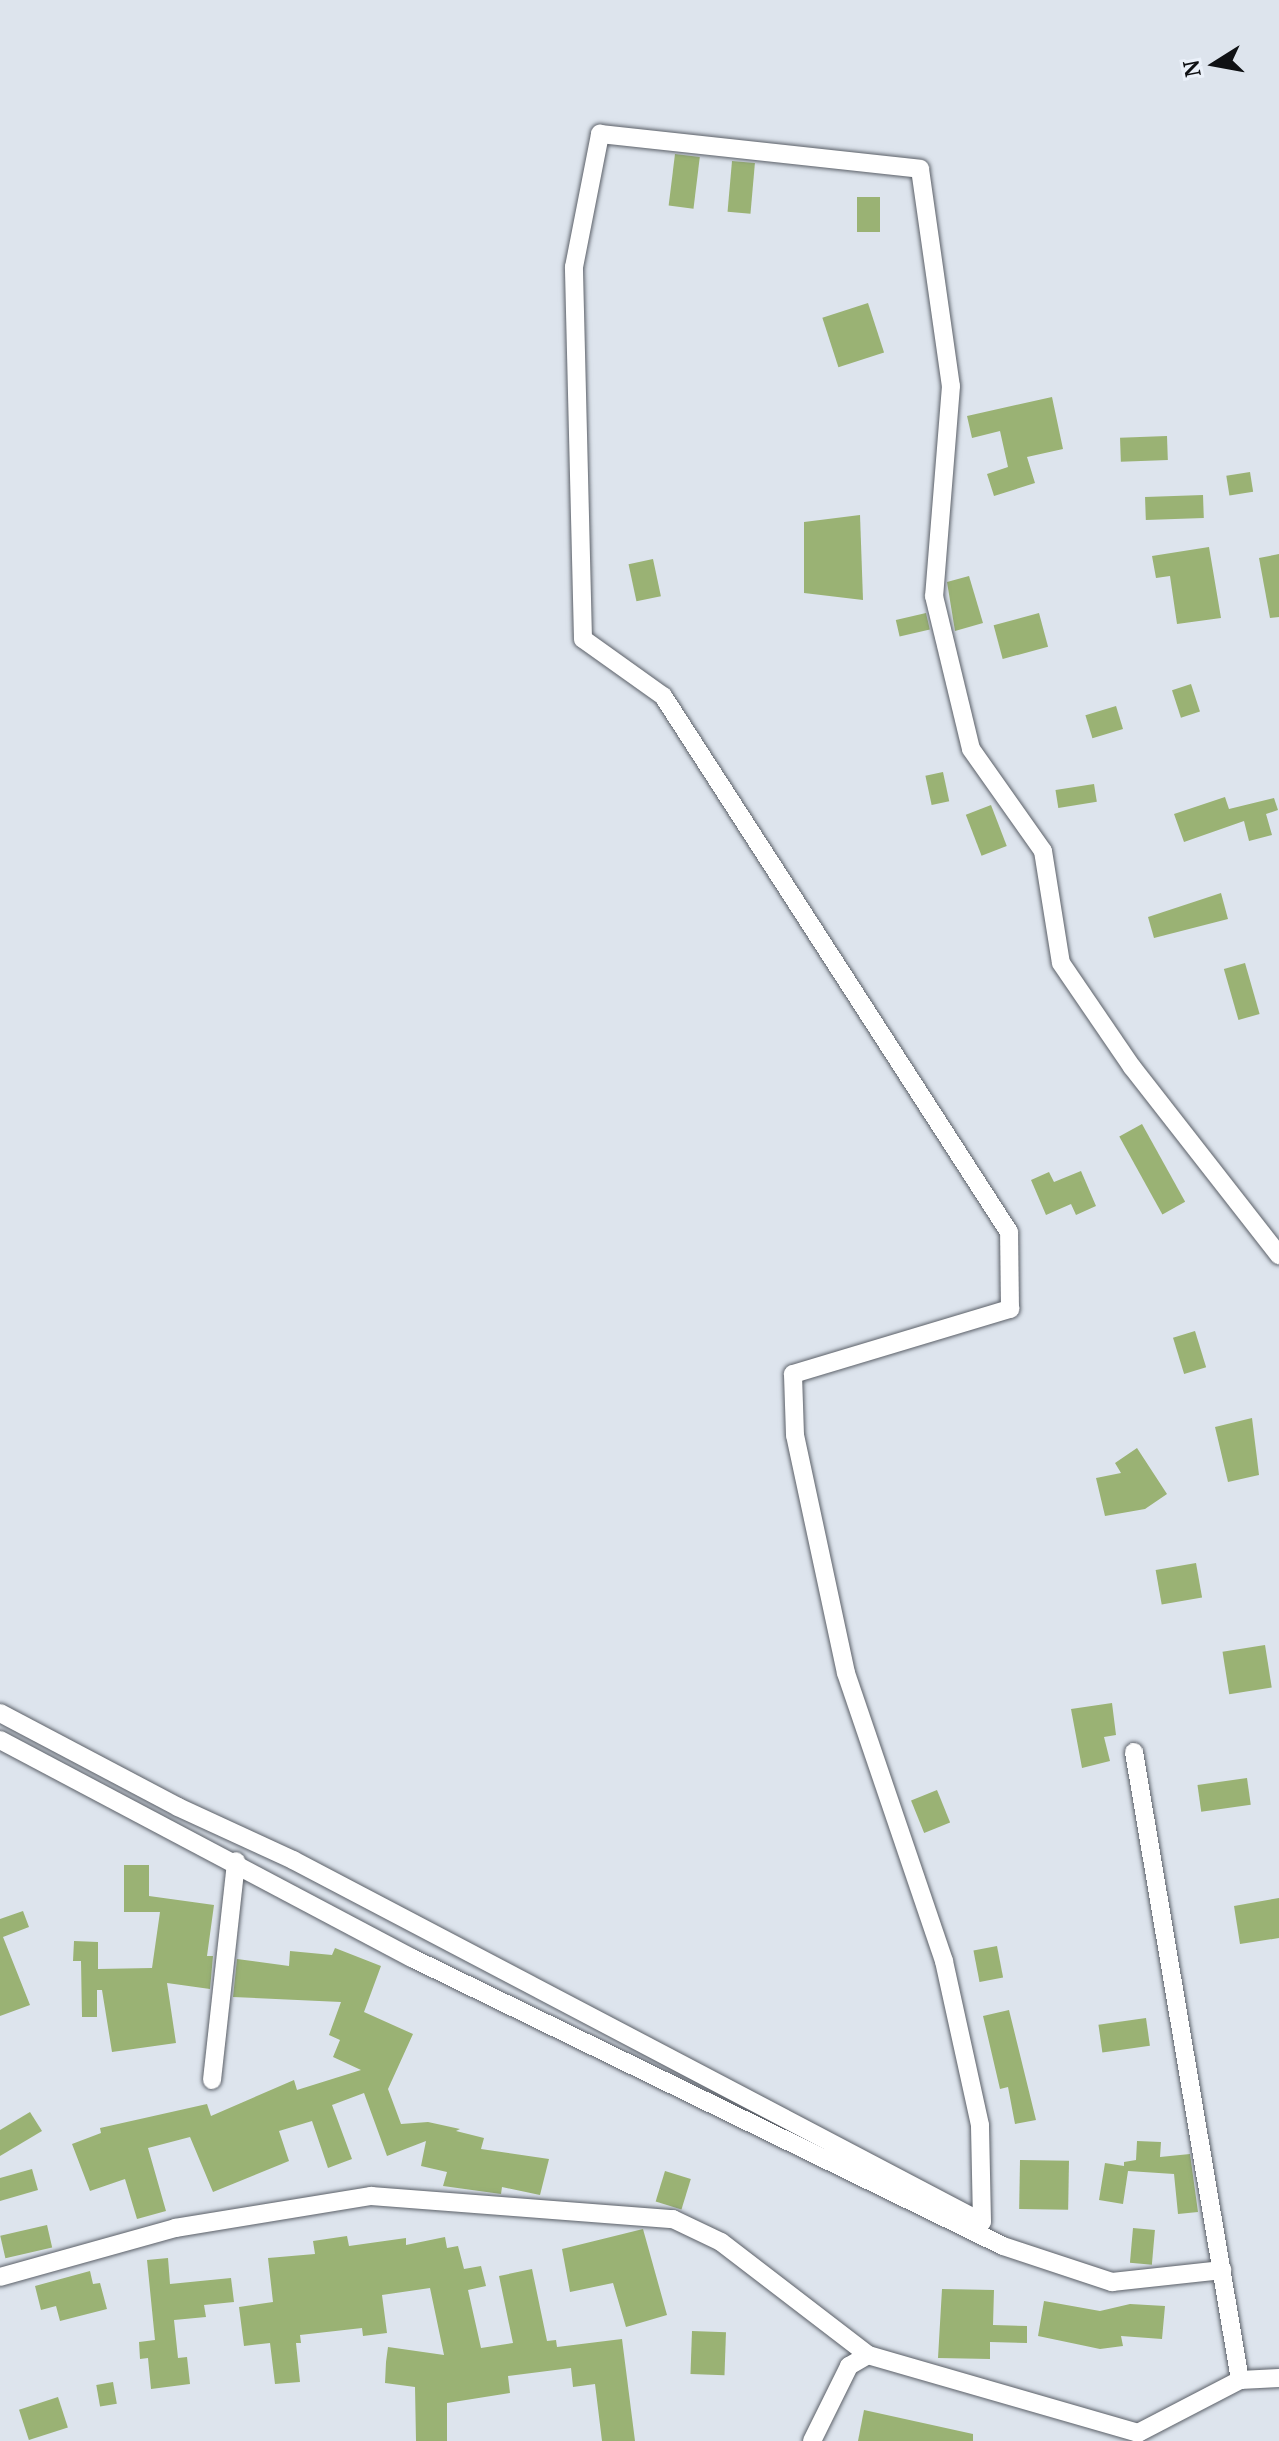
<!DOCTYPE html>
<html>
<head>
<meta charset="utf-8">
<style>
  body { margin:0 }
  #map { position:relative; width:1279px; height:2441px; overflow:hidden; background:#dde4ed; font-family:"PT Serif",serif }
  div>[style] { position:absolute }
  .building>* { inset:0; background:#9ab274; transform-origin:0 0 }
  .roads { filter:drop-shadow(0 0 2px #5b6068) drop-shadow(0 0 2px #5b6068) }
  .street>* { height:18px; margin:-9px; padding:0 9px; transform-origin:9px; border-radius:9px; background:#fff }
  span { translate:-50% -50%; white-space:nowrap; text-align:center; line-height:1.15; -webkit-text-stroke:7px #ebf1fa; paint-order:stroke }
  .north { position:absolute; left:1175px; top:24px; width:80px; height:80px; -webkit-text-stroke:6px #ebf1fa; paint-order:stroke; rotate:259deg; font-size:22px; font-weight:700; line-height:32px; text-align:center; color:#0f1114 }
  .north::after { content:''; display:block; margin:auto; width:28px; height:36px; background:#0f1114; clip-path:polygon(50% 0,100% 100%,50% 72%,0 100%) }
</style>
</head>
<body>
<div id="map">
  <div class="building">
    <i style="left:675px;top:154px;width:25px;height:52px;rotate:7deg"></i>
    <i style="left:732px;top:161px;width:23px;height:51px;rotate:5deg"></i>
    <i style="left:857px;top:197px;width:23px;height:35px"></i>
    <i style="left:868px;top:303px;width:52px;height:48px;rotate:72deg"></i>
    <i style="clip-path:polygon(1052px 397px,1063px 449px,1027px 457px,1035px 483px,994px 496px,987px 474px,1008px 467px,1000px 431px,972px 438px,967px 416px)"></i>
    <i style="left:1167px;top:436px;width:24px;height:47px;rotate:88deg"></i>
    <i style="left:1250px;top:472px;width:20px;height:24px;rotate:81deg"></i>
    <i style="left:1203px;top:495px;width:23px;height:58px;rotate:88deg"></i>
    <i style="clip-path:polygon(860px 515px,863px 600px,804px 593px,804px 522px)"></i>
    <i style="clip-path:polygon(1209px 547px,1221px 618px,1177px 624px,1170px 576px,1156px 578px,1152px 556px)"></i>
    <i style="clip-path:polygon(1279px 554px,1279px 617px,1270px 618px,1259px 558px)"></i>
    <i style="left:653px;top:559px;width:38px;height:25px;rotate:78deg"></i>
    <i style="clip-path:polygon(969px 576px,983px 623px,955px 631px,947px 582px)"></i>
    <i style="left:926px;top:613px;width:17px;height:31px;rotate:77deg"></i>
    <i style="left:1039px;top:613px;width:35px;height:47px;rotate:75deg"></i>
    <i style="left:1191px;top:684px;width:29px;height:20px;rotate:72deg"></i>
    <i style="left:1116px;top:706px;width:24px;height:32px;rotate:73deg"></i>
    <i style="left:943px;top:772px;width:30px;height:18px;rotate:78deg"></i>
    <i style="left:1094px;top:784px;width:18px;height:39px;rotate:81deg"></i>
    <i style="clip-path:polygon(1225px 797px,1229px 809px,1274px 798px,1278px 810px,1266px 814px,1272px 835px,1249px 841px,1244px 821px,1184px 842px,1174px 814px)"></i>
    <i style="left:991px;top:805px;width:44px;height:27px;rotate:69deg"></i>
    <i style="clip-path:polygon(1221px 893px,1228px 919px,1154px 938px,1148px 917px)"></i>
    <i style="left:1245px;top:963px;width:53px;height:22px;rotate:74deg"></i>
    <i style="left:1142px;top:1124px;width:89px;height:26px;rotate:61deg"></i>
    <i style="clip-path:polygon(1081px 1171px,1096px 1206px,1076px 1215px,1071px 1204px,1046px 1215px,1031px 1180px,1049px 1172px,1054px 1182px)"></i>
    <i style="left:1195px;top:1331px;width:38px;height:23px;rotate:73deg"></i>
    <i style="clip-path:polygon(1252px 1418px,1259px 1475px,1228px 1482px,1215px 1427px)"></i>
    <i style="clip-path:polygon(1137px 1448px,1167px 1494px,1145px 1509px,1105px 1516px,1096px 1478px,1121px 1473px,1115px 1463px)"></i>
    <i style="left:1196px;top:1563px;width:35px;height:41px;rotate:80deg"></i>
    <i style="left:1265px;top:1645px;width:43px;height:43px;rotate:81deg"></i>
    <i style="clip-path:polygon(1112px 1703px,1116px 1735px,1104px 1737px,1110px 1761px,1082px 1768px,1071px 1709px)"></i>
    <i style="left:1247px;top:1778px;width:27px;height:50px;rotate:82deg"></i>
    <i style="left:937px;top:1790px;width:35px;height:28px;rotate:68deg"></i>
    <i style="clip-path:polygon(124px 1865px,149px 1865px,149px 1896px,214px 1905px,207px 1956px,213px 1956px,210px 1989px,167px 1983px,176px 2043px,112px 2052px,102px 1990px,97px 1990px,97px 2017px,82px 2017px,81px 1961px,73px 1961px,74px 1941px,98px 1942px,98px 1969px,152px 1968px,160px 1912px,124px 1912px)"></i>
    <i style="clip-path:polygon(1279px 1898px,1279px 1938px,1240px 1944px,1234px 1906px)"></i>
    <i style="clip-path:polygon(23px 1911px,29px 1927px,3px 1937px,30px 2005px,0 2016px,0 1919px)"></i>
    <i style="left:997px;top:1946px;width:32px;height:24px;rotate:79deg"></i>
    <i style="clip-path:polygon(335px 1948px,381px 1966px,364px 2012px,413px 2034px,388px 2089px,401px 2124px,428px 2122px,460px 2129px,456px 2131px,484px 2138px,481px 2149px,549px 2159px,540px 2195px,502px 2187px,501px 2194px,443px 2186px,447px 2172px,421px 2166px,426px 2141px,387px 2156px,364px 2093px,332px 2105px,352px 2159px,328px 2168px,312px 2121px,279px 2131px,289px 2161px,213px 2192px,190px 2137px,148px 2148px,166px 2211px,137px 2219px,125px 2179px,90px 2191px,72px 2144px,101px 2133px,100px 2128px,207px 2104px,211px 2116px,294px 2080px,297px 2090px,361px 2070px,333px 2057px,340px 2040px,329px 2035px,341px 2002px,233px 1997px,237px 1959px,289px 1966px,290px 1951px,332px 1955px)"></i>
    <i style="clip-path:polygon(1009px 2010px,1036px 2120px,1015px 2124px,1008px 2087px,1000px 2089px,983px 2016px)"></i>
    <i style="left:1146px;top:2018px;width:28px;height:48px;rotate:82deg"></i>
    <i style="clip-path:polygon(30px 2112px,42px 2131px,0 2156px,0 2130px)"></i>
    <i style="clip-path:polygon(1137px 2141px,1161px 2142px,1160px 2157px,1190px 2154px,1198px 2212px,1178px 2214px,1174px 2174px,1128px 2171px,1123px 2204px,1099px 2200px,1105px 2163px,1124px 2166px,1124px 2162px,1136px 2160px)"></i>
    <i style="left:1020px;top:2160px;width:49px;height:49px;rotate:1deg"></i>
    <i style="clip-path:polygon(32px 2169px,38px 2190px,0 2201px,0 2178px)"></i>
    <i style="left:665px;top:2171px;width:27px;height:32px;rotate:17deg"></i>
    <i style="left:47px;top:2225px;width:23px;height:48px;rotate:77deg"></i>
    <i style="left:1133px;top:2228px;width:22px;height:35px;rotate:5deg"></i>
    <i style="clip-path:polygon(643px 2229px,667px 2315px,626px 2327px,613px 2283px,570px 2292px,562px 2249px)"></i>
    <i style="clip-path:polygon(347px 2236px,349px 2246px,406px 2238px,406px 2245px,445px 2237px,447px 2248px,458px 2246px,464px 2269px,481px 2266px,486px 2286px,468px 2290px,481px 2348px,513px 2343px,499px 2276px,532px 2269px,547px 2341px,556px 2340px,557px 2347px,622px 2339px,635px 2441px,602px 2441px,595px 2384px,573px 2387px,571px 2368px,508px 2376px,510px 2393px,447px 2403px,447px 2441px,416px 2441px,415px 2387px,385px 2383px,386px 2362px,388px 2347px,444px 2355px,430px 2288px,382px 2295px,387px 2333px,363px 2336px,362px 2328px,300px 2335px,301px 2343px,296px 2343px,300px 2382px,275px 2384px,270px 2343px,244px 2346px,239px 2307px,273px 2302px,268px 2258px,315px 2254px,313px 2241px)"></i>
    <i style="clip-path:polygon(168px 2258px,170px 2284px,231px 2278px,234px 2302px,204px 2305px,206px 2317px,174px 2320px,178px 2358px,187px 2357px,190px 2384px,151px 2389px,148px 2358px,140px 2359px,139px 2342px,155px 2340px,147px 2260px)"></i>
    <i style="clip-path:polygon(90px 2271px,93px 2284px,100px 2283px,107px 2309px,60px 2321px,56px 2306px,41px 2310px,35px 2286px)"></i>
    <i style="clip-path:polygon(942px 2289px,994px 2290px,993px 2325px,1027px 2326px,1027px 2343px,990px 2342px,990px 2359px,938px 2358px)"></i>
    <i style="clip-path:polygon(1044px 2301px,1100px 2311px,1130px 2304px,1165px 2306px,1162px 2339px,1121px 2336px,1123px 2346px,1100px 2349px,1038px 2336px)"></i>
    <i style="left:692px;top:2331px;width:34px;height:43px;rotate:2deg"></i>
    <i style="left:113px;top:2382px;width:22px;height:17px;rotate:80deg"></i>
    <i style="left:58px;top:2397px;width:32px;height:41px;rotate:72deg"></i>
    <i style="clip-path:polygon(864px 2410px,973px 2434px,973px 2441px,858px 2441px)"></i>
  </div>
  <div class="roads">
    <div class="street">
      <i style="left:0;top:1713px;width:201px;rotate:27.8deg"></i>
      <i style="left:178px;top:1807px;width:127px;rotate:24.7deg"></i>
      <i style="left:293px;top:1860px;width:778px;rotate:27.72deg"></i>
      <i style="left:982px;top:2222px;width:97px;rotate:-91.2deg"></i>
      <i style="left:980px;top:2125px;width:168px;rotate:-102.4deg"></i>
      <i style="left:944px;top:1961px;width:304px;rotate:-108.8deg"></i>
      <i style="left:846px;top:1673px;width:243px;rotate:-102.1deg"></i>
      <i style="left:795px;top:1435px;width:61px;rotate:-91.9deg"></i>
      <i style="left:793px;top:1374px;width:227px;rotate:-16.7deg"></i>
      <i style="left:1010px;top:1309px;width:77px;rotate:-90.7deg"></i>
      <i style="left:1009px;top:1232px;width:638px;rotate:-122.84deg"></i>
      <i style="left:663px;top:696px;width:98px;rotate:-144.5deg"></i>
      <i style="left:583px;top:639px;width:372px;rotate:-91.4deg"></i>
      <i style="left:574px;top:267px;width:136px;rotate:-78.9deg"></i>
      <i style="left:600px;top:134px;width:322px;rotate:6.2deg"></i>
      <i style="left:920px;top:169px;width:219px;rotate:81.9deg"></i>
      <i style="left:951px;top:386px;width:211px;rotate:94.6deg"></i>
      <i style="left:934px;top:596px;width:157px;rotate:76.4deg"></i>
      <i style="left:971px;top:749px;width:125px;rotate:54.8deg"></i>
      <i style="left:1043px;top:851px;width:113px;rotate:80.9deg"></i>
      <i style="left:1061px;top:963px;width:126px;rotate:55.7deg"></i>
      <i style="left:1132px;top:1067px;width:239px;rotate:52deg"></i>
      <i style="left:0;top:1740px;width:466px;rotate:27.9deg"></i>
      <i style="left:412px;top:1958px;width:657px;rotate:25.98deg"></i>
      <i style="left:1003px;top:2246px;width:115px;rotate:18.3deg"></i>
      <i style="left:1112px;top:2282px;width:111px;rotate:-6.2deg"></i>
      <i style="left:1134px;top:1752px;width:637px;rotate:80.42deg"></i>
      <i style="left:212px;top:2080px;width:220px;rotate:-83.7deg"></i>
      <i style="left:0;top:2277px;width:182px;rotate:-15.6deg"></i>
      <i style="left:175px;top:2228px;width:199px;rotate:-9.3deg"></i>
      <i style="left:371px;top:2196px;width:303px;rotate:4.4deg"></i>
      <i style="left:673px;top:2219px;width:53px;rotate:25.6deg"></i>
      <i style="left:721px;top:2242px;width:185px;rotate:37.5deg"></i>
      <i style="left:812px;top:2441px;width:84px;rotate:-63.7deg"></i>
      <i style="left:849px;top:2366px;width:22px;rotate:-30deg"></i>
      <i style="left:868px;top:2355px;width:281px;rotate:16.1deg"></i>
      <i style="left:1138px;top:2433px;width:115px;rotate:-27.5deg"></i>
      <i style="left:1240px;top:2380px;width:39px;rotate:-3deg"></i>
    </div>
  </div>
  <div class="north">N</div>
</div>
</body>
</html>
